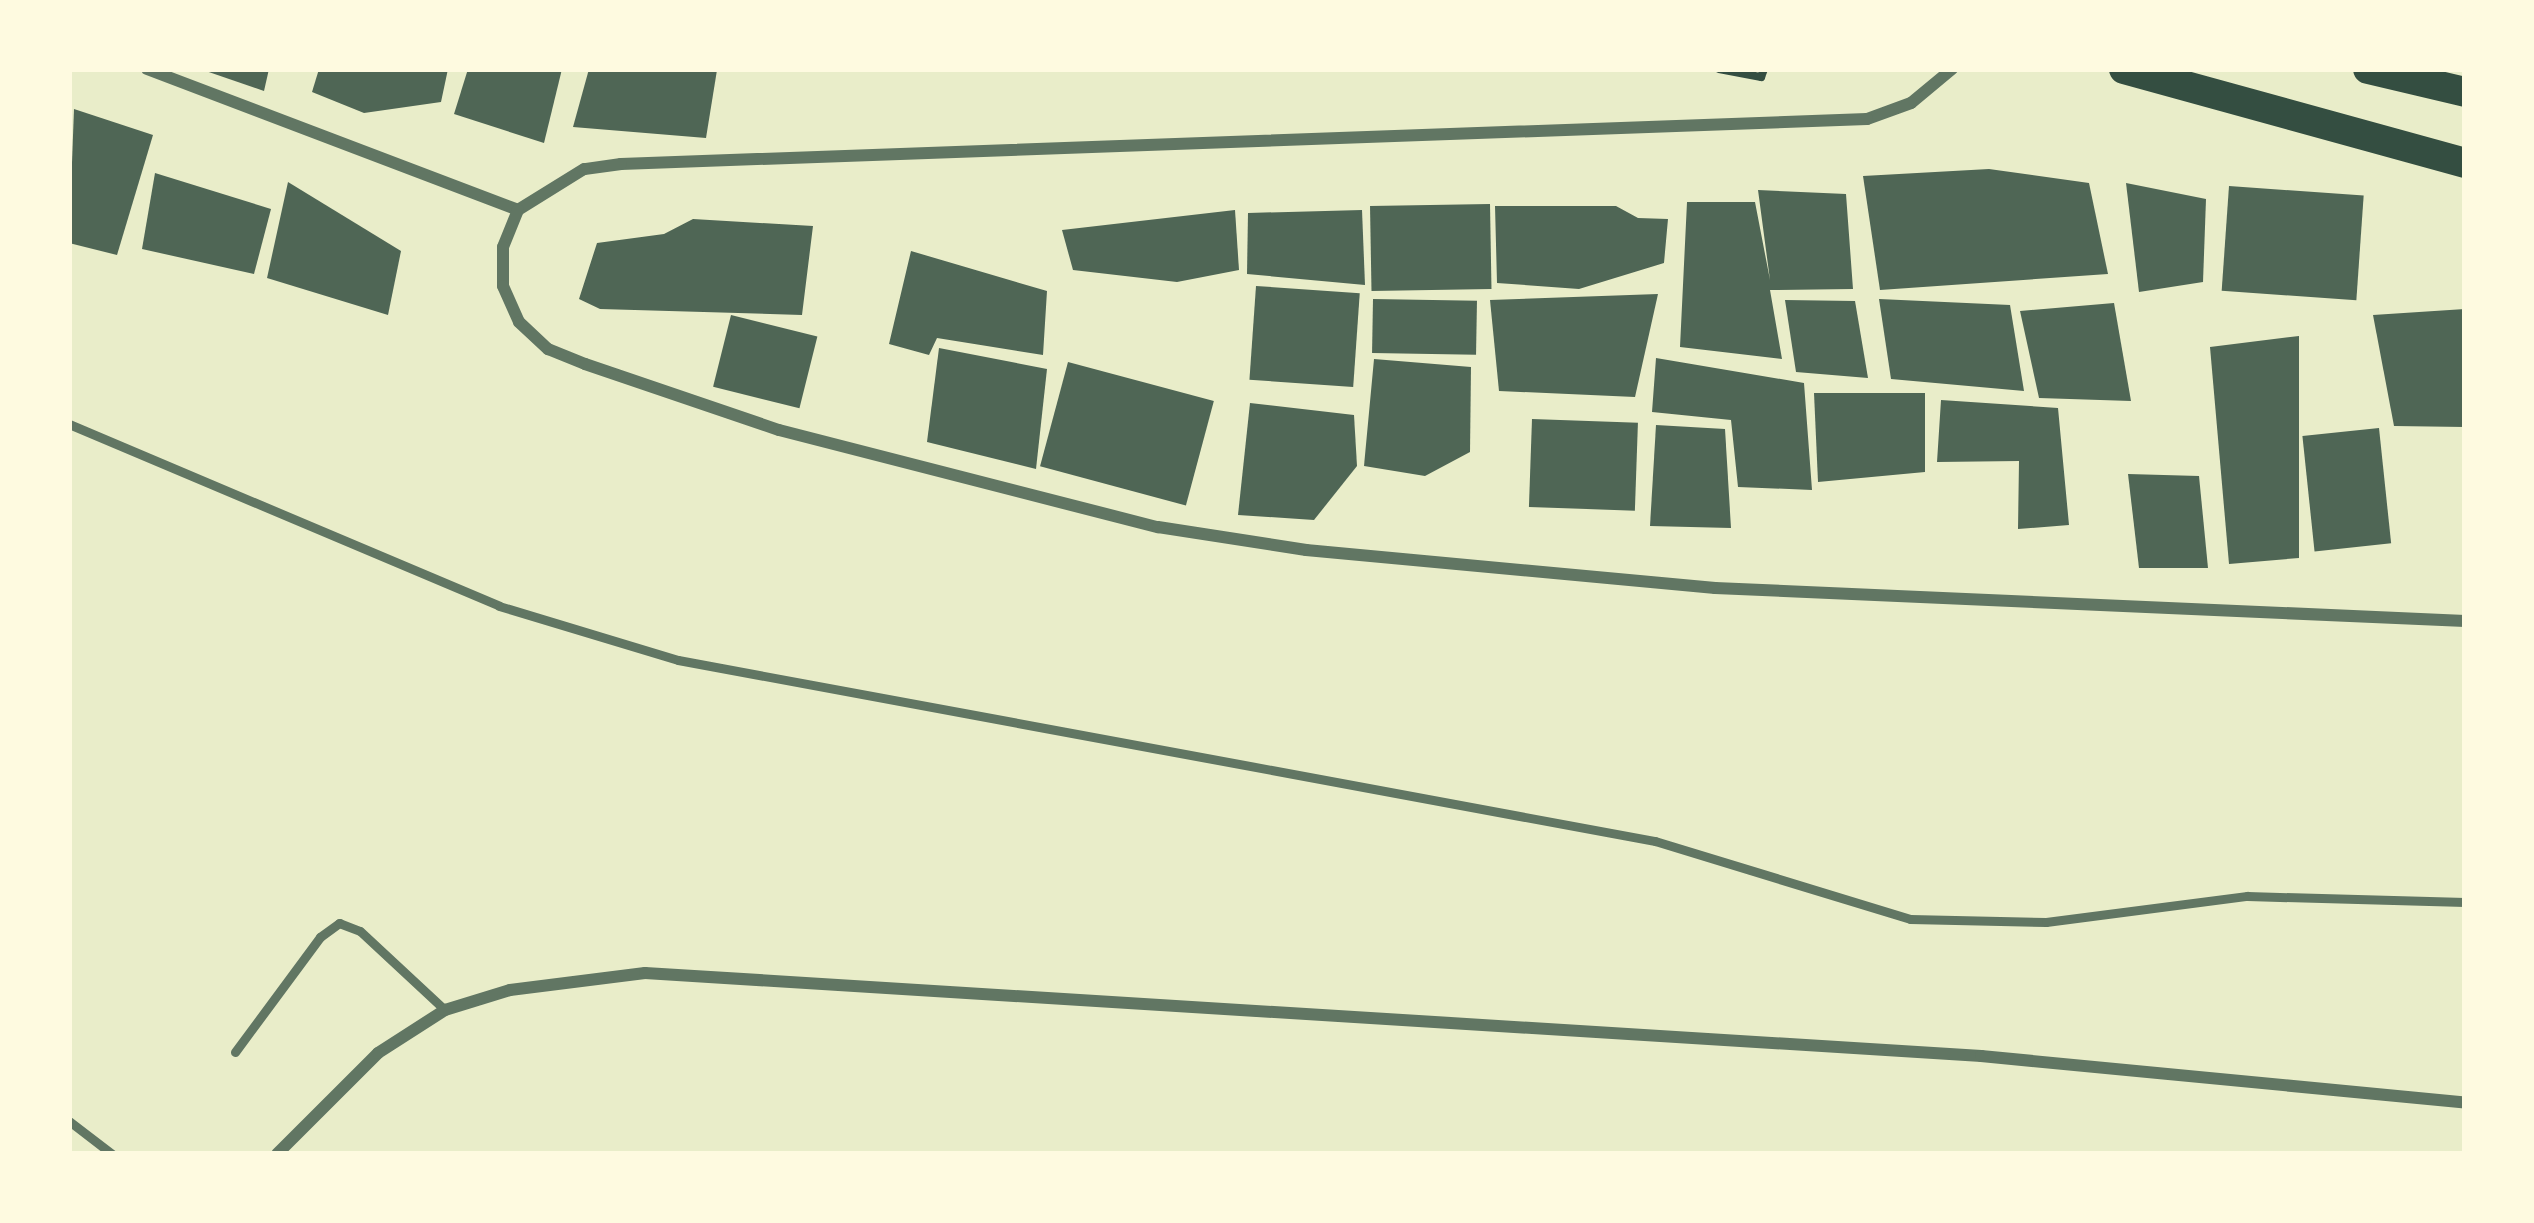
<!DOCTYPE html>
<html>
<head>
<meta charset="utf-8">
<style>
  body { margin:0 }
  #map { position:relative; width:2534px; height:1223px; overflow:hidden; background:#e9edc9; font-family:"PT Sans",sans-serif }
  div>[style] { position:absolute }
  .building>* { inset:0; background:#4f6655; transform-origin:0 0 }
  .path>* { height:8px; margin:-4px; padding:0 4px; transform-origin:4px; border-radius:4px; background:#344e41 }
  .service>* { height:9px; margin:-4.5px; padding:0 4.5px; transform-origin:4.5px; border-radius:4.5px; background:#617663 }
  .minor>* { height:12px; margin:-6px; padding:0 6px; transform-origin:6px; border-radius:6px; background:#617663 }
  .primary>* { height:30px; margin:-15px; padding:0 15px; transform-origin:15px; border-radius:15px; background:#344e41 }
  span { translate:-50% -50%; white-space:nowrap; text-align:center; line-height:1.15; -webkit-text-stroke:10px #fefae0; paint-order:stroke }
  .frame { position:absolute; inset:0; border:72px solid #fefae0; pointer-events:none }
</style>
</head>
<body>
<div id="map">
  <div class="building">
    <i style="clip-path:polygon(200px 69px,269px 69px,264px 91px)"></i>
    <i style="clip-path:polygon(319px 69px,448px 69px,441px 102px,364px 113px,312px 92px)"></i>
    <i style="clip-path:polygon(468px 69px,562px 69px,544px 143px,454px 114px)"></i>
    <i style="clip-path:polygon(589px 69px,717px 70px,706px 138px,573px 127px)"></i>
    <i style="clip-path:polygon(74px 109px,153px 135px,117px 255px,69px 243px)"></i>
    <i style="clip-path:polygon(1989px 169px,2089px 183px,2108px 274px,1880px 290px,1863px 176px)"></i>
    <i style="clip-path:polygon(155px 173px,271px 209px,254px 274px,142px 249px)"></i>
    <i style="clip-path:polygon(288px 182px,401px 251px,388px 315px,267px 278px)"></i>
    <i style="clip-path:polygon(2126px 183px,2206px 199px,2203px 282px,2139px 292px)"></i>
    <i style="left:2229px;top:186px;width:135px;height:105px;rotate:4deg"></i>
    <i style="clip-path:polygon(1758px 190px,1846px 194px,1853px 289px,1770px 290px,1782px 359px,1680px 347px,1687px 202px,1755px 202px,1770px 280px)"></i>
    <i style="left:1490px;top:204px;width:85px;height:120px;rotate:89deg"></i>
    <i style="clip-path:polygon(1495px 206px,1616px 206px,1638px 218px,1668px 219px,1664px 263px,1579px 289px,1497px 283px)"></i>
    <i style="clip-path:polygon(1235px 210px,1239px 270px,1177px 282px,1073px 270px,1062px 230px)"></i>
    <i style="clip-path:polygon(1362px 210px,1365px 285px,1247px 274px,1248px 213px)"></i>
    <i style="clip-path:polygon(693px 219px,813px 226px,802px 315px,600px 309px,579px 299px,597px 243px,664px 234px)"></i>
    <i style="clip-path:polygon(911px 251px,1047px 291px,1043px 355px,937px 338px,929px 355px,889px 344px)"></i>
    <i style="left:1256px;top:286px;width:104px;height:94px;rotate:4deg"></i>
    <i style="clip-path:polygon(1658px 294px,1635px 397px,1499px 391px,1490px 300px)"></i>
    <i style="left:1373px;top:299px;width:104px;height:54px;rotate:1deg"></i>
    <i style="clip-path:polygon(1879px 299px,2010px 305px,2024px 391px,1891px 379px)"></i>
    <i style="clip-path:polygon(1785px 300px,1855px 301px,1868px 378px,1796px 372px)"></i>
    <i style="clip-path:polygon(2114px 303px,2131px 401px,2039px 398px,2020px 311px)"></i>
    <i style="clip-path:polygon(2465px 309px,2465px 427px,2394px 426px,2373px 315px)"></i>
    <i style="left:731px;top:315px;width:89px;height:74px;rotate:14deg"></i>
    <i style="clip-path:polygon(2299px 336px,2299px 558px,2229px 564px,2210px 347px)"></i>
    <i style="clip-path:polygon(939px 348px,1047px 369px,1036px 469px,927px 442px)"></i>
    <i style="clip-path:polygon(1656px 358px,1804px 383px,1812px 490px,1738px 487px,1731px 420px,1652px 412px)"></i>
    <i style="clip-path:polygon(1374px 359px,1471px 367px,1470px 452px,1425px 476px,1364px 466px)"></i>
    <i style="left:1068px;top:362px;width:151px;height:108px;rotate:15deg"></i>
    <i style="clip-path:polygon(1814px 393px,1925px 393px,1925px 472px,1818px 482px)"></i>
    <i style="clip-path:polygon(1941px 400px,2058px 408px,2069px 525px,2018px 529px,2019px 461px,1937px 462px)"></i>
    <i style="clip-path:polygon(1250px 403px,1354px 415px,1357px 466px,1314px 520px,1238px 515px)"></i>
    <i style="left:1532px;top:419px;width:106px;height:88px;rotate:2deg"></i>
    <i style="clip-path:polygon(1656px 425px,1725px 429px,1731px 528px,1650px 526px)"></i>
    <i style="left:2379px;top:428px;width:116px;height:77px;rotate:84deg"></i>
    <i style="clip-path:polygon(2128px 474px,2199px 476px,2208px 568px,2139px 568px)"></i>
  </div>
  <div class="path">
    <i style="left:1719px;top:69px;width:43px;rotate:10.8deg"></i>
    <i style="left:1761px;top:77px;width:9px;rotate:-69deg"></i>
  </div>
  <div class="service">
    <i style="left:69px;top:424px;width:467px;rotate:22.9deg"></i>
    <i style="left:499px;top:606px;width:187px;rotate:16.8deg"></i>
    <i style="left:678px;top:660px;width:994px;rotate:10.5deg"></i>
    <i style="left:1655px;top:841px;width:267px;rotate:17deg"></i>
    <i style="left:1910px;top:919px;width:136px;rotate:1.3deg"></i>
    <i style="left:2046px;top:922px;width:203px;rotate:-7.4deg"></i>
    <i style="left:2247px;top:896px;width:218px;rotate:1.6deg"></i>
    <i style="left:235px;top:1052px;width:143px;rotate:-53.5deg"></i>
    <i style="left:320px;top:937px;width:24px;rotate:-36deg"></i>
    <i style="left:339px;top:923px;width:22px;rotate:21deg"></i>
    <i style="left:360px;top:931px;width:116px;rotate:42.9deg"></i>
    <i style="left:69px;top:1121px;width:54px;rotate:37.5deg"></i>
  </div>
  <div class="minor">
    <i style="left:147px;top:69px;width:397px;rotate:20.8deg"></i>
    <i style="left:1952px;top:69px;width:53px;rotate:140.3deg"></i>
    <i style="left:1911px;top:103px;width:47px;rotate:160deg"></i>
    <i style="left:1867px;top:119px;width:1247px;rotate:177.93deg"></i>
    <i style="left:621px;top:164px;width:37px;rotate:172deg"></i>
    <i style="left:584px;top:169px;width:78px;rotate:148.2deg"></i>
    <i style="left:518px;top:210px;width:40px;rotate:112deg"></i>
    <i style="left:503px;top:247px;width:39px;rotate:90deg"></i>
    <i style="left:503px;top:286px;width:39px;rotate:66deg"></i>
    <i style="left:519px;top:322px;width:40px;rotate:43deg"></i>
    <i style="left:548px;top:349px;width:40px;rotate:22deg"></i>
    <i style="left:585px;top:364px;width:205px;rotate:18.8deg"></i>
    <i style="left:779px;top:430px;width:391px;rotate:14.4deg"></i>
    <i style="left:1158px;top:527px;width:150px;rotate:8.8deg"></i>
    <i style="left:1306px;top:550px;width:411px;rotate:5.3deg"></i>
    <i style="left:1715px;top:588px;width:751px;rotate:2.52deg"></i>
    <i style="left:277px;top:1154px;width:143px;rotate:-45deg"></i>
    <i style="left:378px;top:1053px;width:80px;rotate:-32.7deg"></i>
    <i style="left:445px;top:1010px;width:68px;rotate:-17.1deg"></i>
    <i style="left:510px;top:990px;width:136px;rotate:-7.2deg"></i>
    <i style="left:645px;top:973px;width:1339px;rotate:3.55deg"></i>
    <i style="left:1981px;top:1056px;width:486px;rotate:5.5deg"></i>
  </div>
  <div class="primary">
    <i style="left:2124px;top:69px;width:354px;rotate:15.4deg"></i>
    <i style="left:2368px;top:69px;width:100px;rotate:13.3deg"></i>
  </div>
  <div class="frame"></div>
</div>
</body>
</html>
